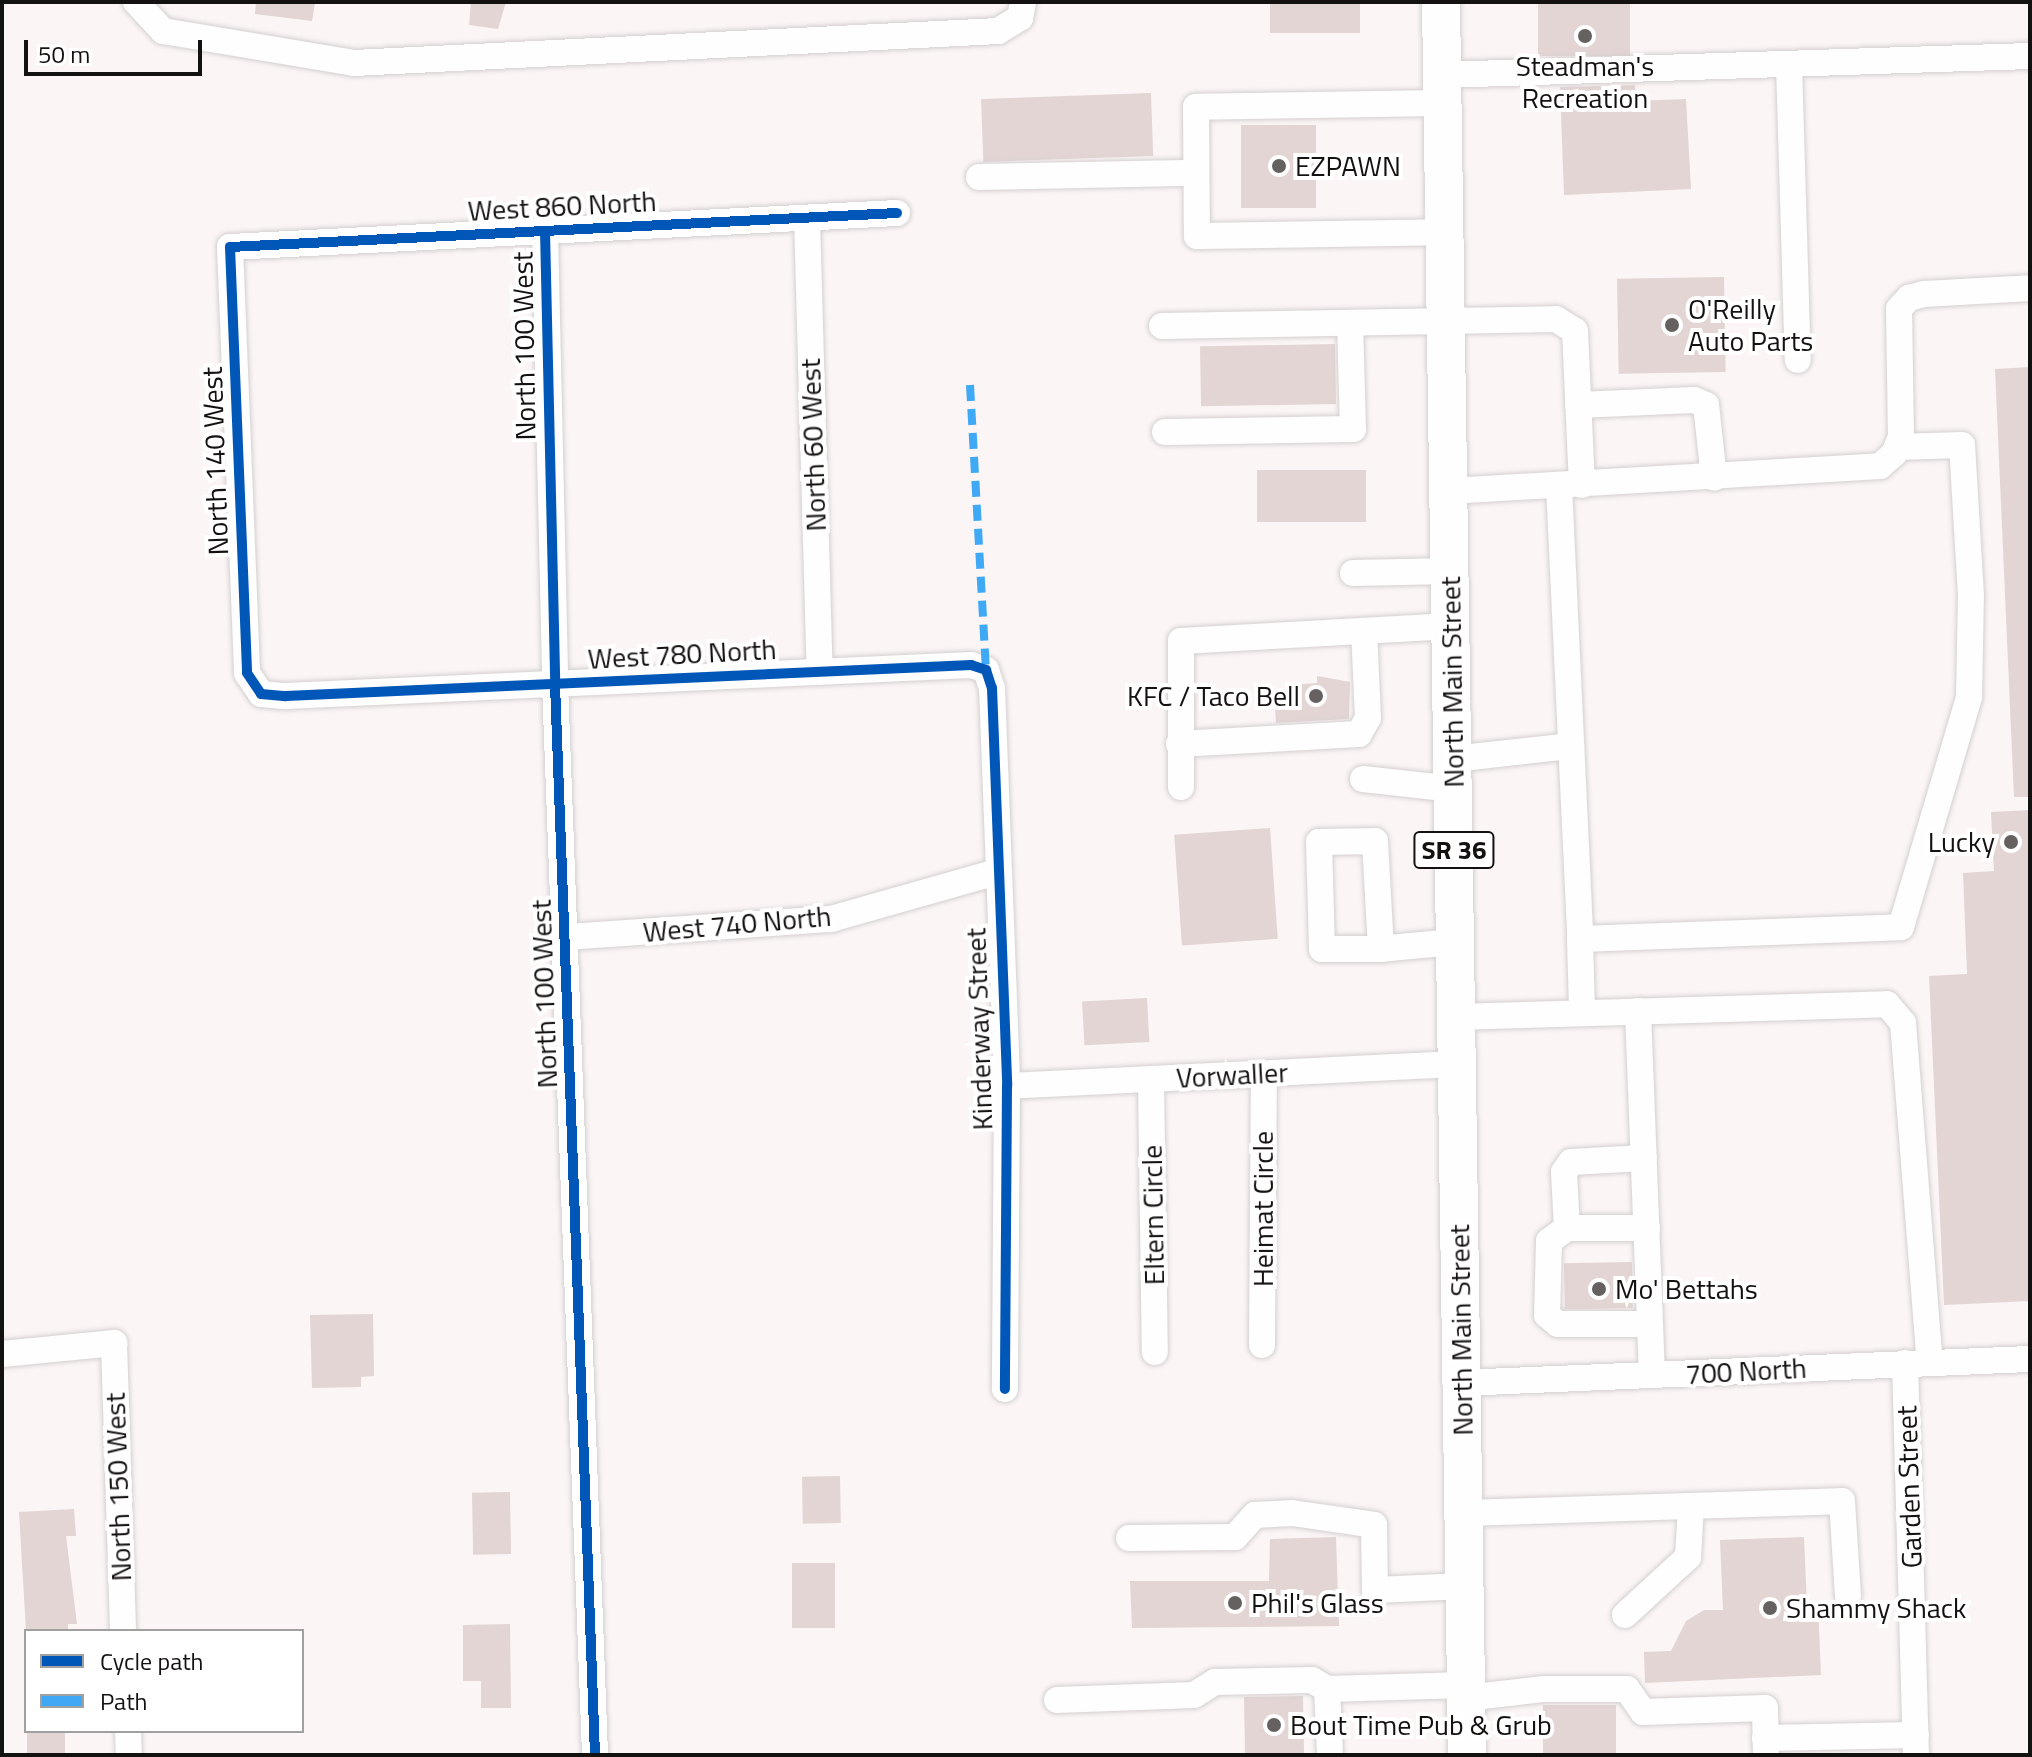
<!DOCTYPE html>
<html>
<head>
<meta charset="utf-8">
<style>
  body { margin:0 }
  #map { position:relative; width:2032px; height:1757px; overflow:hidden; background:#fbf5f5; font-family:"Titillium Web",sans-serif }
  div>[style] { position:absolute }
  .building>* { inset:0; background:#e2d5d4; transform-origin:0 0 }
  .roads { filter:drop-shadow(0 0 2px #d4d0d0) drop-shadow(0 0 2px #d4d0d0) }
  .minor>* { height:26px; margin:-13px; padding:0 13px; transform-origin:13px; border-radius:13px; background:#fefefe }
  .highway>* { height:38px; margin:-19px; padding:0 19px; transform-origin:19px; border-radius:19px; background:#fefefe }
  .quiet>* { height:8px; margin-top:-4px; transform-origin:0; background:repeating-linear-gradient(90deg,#3fa9f5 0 16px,transparent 0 24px) }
  .cycleway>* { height:10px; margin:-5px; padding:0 5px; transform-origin:5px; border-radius:5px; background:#0057b8 }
  .dots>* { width:22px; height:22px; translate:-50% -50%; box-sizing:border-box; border:4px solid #fff; border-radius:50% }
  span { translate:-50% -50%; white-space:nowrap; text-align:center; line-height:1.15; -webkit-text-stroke:8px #fff; paint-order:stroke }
  .shield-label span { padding:2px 6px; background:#fff; border:2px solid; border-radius:6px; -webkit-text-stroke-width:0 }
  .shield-label { font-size:26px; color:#141111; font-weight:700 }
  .poi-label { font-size:28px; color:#141111 }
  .left { translate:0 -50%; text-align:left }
  .right { translate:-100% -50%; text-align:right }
  .street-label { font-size:28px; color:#141111 }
  .frame { position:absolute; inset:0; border:4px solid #141111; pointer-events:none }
  .legend { position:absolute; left:24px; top:1629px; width:280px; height:104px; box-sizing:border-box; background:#fff; border:2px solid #a1a0a0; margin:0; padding:10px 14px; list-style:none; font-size:24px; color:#141111 }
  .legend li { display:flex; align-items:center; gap:16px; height:40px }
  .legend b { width:40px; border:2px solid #a1a0a0 }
  .scale { position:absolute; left:24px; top:40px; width:178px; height:36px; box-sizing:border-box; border:4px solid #141111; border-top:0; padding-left:10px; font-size:24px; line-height:28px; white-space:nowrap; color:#141111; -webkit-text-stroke:6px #fff; paint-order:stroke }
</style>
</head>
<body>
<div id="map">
  <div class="building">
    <i style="clip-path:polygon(256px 2px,315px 2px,312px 21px,255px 14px)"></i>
    <i style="clip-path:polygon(471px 2px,506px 2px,498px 29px,469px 25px)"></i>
    <i style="left:1270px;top:2px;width:90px;height:31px"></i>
    <i style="left:1538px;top:2px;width:92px;height:54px"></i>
    <i style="clip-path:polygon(1635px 85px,1636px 101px,1686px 99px,1691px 189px,1564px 195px,1560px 87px)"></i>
    <i style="left:1151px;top:93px;width:63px;height:170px;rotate:88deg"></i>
    <i style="left:1241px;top:125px;width:75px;height:83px"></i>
    <i style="left:1724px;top:277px;width:95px;height:107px;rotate:89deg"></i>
    <i style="left:1335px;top:344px;width:60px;height:135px;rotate:89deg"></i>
    <i style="clip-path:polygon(2030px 367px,2030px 797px,2014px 797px,1995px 369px)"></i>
    <i style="left:1366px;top:470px;width:52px;height:109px;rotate:90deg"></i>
    <i style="clip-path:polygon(1317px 676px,1350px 682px,1349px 719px,1276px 723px,1275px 707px,1293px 707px,1292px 685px,1317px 683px)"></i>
    <i style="clip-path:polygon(2030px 810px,2030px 1301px,1944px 1305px,1929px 976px,1967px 974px,1963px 873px,1994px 871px,1991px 812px)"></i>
    <i style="left:1270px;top:828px;width:111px;height:96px;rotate:86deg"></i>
    <i style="left:1147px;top:998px;width:44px;height:65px;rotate:87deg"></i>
    <i style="left:1632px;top:1262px;width:46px;height:68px;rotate:89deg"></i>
    <i style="clip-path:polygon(373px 1314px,374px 1376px,361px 1377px,361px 1387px,312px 1388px,310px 1315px)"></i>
    <i style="left:840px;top:1476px;width:47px;height:38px;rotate:89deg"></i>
    <i style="left:510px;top:1492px;width:62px;height:38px;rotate:89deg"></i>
    <i style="clip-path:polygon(74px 1509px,76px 1536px,66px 1536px,77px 1624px,68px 1624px,68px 1631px,26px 1631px,19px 1512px)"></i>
    <i style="clip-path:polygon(1336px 1537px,1339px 1626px,1132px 1628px,1130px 1581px,1269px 1581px,1270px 1539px)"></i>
    <i style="clip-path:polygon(1804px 1537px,1807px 1606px,1818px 1606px,1821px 1675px,1645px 1683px,1644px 1652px,1671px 1651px,1686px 1621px,1704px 1610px,1723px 1610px,1720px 1540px)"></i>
    <i style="left:792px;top:1563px;width:43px;height:65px"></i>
    <i style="clip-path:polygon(510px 1624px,511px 1708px,481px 1708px,481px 1681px,463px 1681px,463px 1625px)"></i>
    <i style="left:1303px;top:1696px;width:59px;height:59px;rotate:89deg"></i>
    <i style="left:1543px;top:1705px;width:73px;height:50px"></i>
    <i style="left:27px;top:1731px;width:38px;height:24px"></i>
  </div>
  <div class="roads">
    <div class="minor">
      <i style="left:136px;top:2px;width:40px;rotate:47deg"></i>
      <i style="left:163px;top:31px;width:194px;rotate:9.5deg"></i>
      <i style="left:354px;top:63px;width:645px;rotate:-2.84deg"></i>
      <i style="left:998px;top:31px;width:26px;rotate:-31deg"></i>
      <i style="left:1020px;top:18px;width:16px;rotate:-79deg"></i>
      <i style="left:1789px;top:65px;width:295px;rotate:88.3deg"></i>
      <i style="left:1442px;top:75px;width:588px;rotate:-1.85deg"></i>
      <i style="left:1443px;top:103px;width:247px;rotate:179.1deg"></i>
      <i style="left:1196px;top:107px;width:129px;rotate:89.6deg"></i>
      <i style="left:1197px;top:236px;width:248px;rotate:-0.9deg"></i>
      <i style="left:979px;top:177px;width:217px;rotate:-1.1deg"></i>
      <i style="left:897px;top:213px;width:668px;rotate:177.08deg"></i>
      <i style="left:230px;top:247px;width:426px;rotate:87.7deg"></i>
      <i style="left:247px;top:673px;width:25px;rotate:56deg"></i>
      <i style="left:261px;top:694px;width:25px;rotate:5deg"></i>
      <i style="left:286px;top:696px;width:686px;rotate:-2.59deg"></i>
      <i style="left:971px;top:665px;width:16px;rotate:18deg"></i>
      <i style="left:986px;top:670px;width:19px;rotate:72deg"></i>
      <i style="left:992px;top:688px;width:398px;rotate:87.8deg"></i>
      <i style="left:1007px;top:1086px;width:303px;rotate:90.4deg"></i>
      <i style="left:807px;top:218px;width:454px;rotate:88.4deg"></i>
      <i style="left:545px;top:231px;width:453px;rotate:88.7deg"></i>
      <i style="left:555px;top:684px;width:1072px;rotate:87.86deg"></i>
      <i style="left:1162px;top:326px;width:394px;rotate:-1deg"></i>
      <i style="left:1556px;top:319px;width:22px;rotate:32deg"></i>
      <i style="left:1575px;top:331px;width:154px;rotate:87.4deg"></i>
      <i style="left:1578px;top:405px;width:116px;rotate:-2.5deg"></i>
      <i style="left:1694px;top:400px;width:13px;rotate:23deg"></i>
      <i style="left:1706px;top:405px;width:73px;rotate:83.7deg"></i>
      <i style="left:1165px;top:432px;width:188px;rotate:-0.9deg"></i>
      <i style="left:1353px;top:429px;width:106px;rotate:-91.6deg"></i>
      <i style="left:1559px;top:486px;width:453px;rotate:87.3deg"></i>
      <i style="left:1580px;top:939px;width:321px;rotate:-2.1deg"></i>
      <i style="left:1901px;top:927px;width:240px;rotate:-73.5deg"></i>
      <i style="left:1969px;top:697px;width:101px;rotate:-88.9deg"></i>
      <i style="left:1971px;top:596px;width:151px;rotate:-93.4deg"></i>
      <i style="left:1962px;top:445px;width:65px;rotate:178.2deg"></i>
      <i style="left:1449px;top:491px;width:432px;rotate:-3.3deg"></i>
      <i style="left:1880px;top:466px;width:18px;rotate:-41deg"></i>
      <i style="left:1894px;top:454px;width:18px;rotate:-68deg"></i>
      <i style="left:1901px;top:437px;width:128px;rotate:-90.9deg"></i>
      <i style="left:1899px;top:309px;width:15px;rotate:-48deg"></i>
      <i style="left:1909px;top:298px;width:16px;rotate:-15deg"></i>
      <i style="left:1924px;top:294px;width:106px;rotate:-3.2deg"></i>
      <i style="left:1353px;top:573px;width:97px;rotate:-1.2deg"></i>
      <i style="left:1179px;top:744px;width:180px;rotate:-3.2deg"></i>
      <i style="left:1359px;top:734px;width:18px;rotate:-61deg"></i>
      <i style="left:1368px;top:718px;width:87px;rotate:-92.6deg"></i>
      <i style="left:1453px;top:759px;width:119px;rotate:-6.3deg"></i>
      <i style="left:1363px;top:779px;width:91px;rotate:6.3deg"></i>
      <i style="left:1181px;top:787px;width:146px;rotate:-90deg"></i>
      <i style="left:1181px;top:641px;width:271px;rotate:-3.2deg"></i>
      <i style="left:567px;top:937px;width:265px;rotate:-3.9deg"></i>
      <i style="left:831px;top:919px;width:173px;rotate:-15.8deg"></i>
      <i style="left:1580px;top:939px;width:73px;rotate:88.4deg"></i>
      <i style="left:1381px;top:949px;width:108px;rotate:-93.2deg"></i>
      <i style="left:1375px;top:841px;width:56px;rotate:179deg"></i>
      <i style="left:1319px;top:842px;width:107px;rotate:88.4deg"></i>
      <i style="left:1322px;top:949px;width:59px"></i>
      <i style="left:1381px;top:949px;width:29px;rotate:-6deg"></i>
      <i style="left:1410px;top:946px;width:45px;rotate:-5.1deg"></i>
      <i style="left:1638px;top:1011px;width:364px;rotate:87.8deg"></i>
      <i style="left:1456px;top:1017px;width:431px;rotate:-1.7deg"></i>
      <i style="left:1887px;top:1004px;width:25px;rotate:50deg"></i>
      <i style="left:1903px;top:1023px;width:341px;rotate:85.5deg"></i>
      <i style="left:1151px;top:1079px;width:273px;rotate:89.2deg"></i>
      <i style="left:1007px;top:1086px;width:451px;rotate:-2.8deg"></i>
      <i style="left:1567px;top:1228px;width:56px;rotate:-93.1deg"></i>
      <i style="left:1564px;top:1172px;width:12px;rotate:-55deg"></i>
      <i style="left:1571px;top:1162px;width:73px;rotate:-3.1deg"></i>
      <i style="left:1647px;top:1228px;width:80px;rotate:180deg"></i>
      <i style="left:1567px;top:1228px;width:22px;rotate:144deg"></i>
      <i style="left:1549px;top:1241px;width:74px;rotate:91.5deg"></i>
      <i style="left:1547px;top:1315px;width:14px;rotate:39deg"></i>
      <i style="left:1558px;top:1324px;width:92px"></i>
      <i style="left:1262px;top:1345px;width:271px;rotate:-89.6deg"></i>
      <i style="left:2px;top:1354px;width:113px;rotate:-5.6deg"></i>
      <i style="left:114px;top:1343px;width:288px;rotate:88.2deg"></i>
      <i style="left:1905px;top:1363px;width:392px;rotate:88.4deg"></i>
      <i style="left:1461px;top:1383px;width:570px;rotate:-2.42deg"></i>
      <i style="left:1464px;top:1513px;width:378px;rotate:-1.8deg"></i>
      <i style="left:1842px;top:1501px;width:95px;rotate:86.4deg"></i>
      <i style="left:1129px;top:1538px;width:106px;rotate:-0.5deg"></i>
      <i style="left:1235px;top:1537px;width:30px;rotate:-48deg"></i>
      <i style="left:1255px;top:1515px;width:37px;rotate:-3deg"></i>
      <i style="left:1292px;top:1513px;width:83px;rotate:8.3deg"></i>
      <i style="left:1374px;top:1525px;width:65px;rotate:89.1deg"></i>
      <i style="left:1375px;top:1590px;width:90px;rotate:-2.5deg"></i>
      <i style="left:1625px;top:1615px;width:86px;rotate:-42.6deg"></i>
      <i style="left:1688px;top:1557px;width:51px;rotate:-86.6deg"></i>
      <i style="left:1327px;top:1689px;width:66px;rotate:87.4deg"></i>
      <i style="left:1466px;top:1698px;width:79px;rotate:-6.6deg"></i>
      <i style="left:1544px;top:1689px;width:83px"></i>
      <i style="left:1627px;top:1689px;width:28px;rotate:55deg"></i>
      <i style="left:1643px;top:1712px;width:122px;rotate:-1.9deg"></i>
      <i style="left:1765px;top:1708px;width:47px;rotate:88.8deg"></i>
      <i style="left:1057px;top:1700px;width:137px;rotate:-2.1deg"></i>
      <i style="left:1194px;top:1695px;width:25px;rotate:-32deg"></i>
      <i style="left:1215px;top:1682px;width:97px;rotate:-1.2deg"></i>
      <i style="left:1312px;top:1680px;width:17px;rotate:31deg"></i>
      <i style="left:1327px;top:1689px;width:139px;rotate:-1.6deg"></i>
      <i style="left:128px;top:1731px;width:24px;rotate:88deg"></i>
      <i style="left:1765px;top:1738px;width:151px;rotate:-1.1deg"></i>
    </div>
    <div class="highway">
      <i style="left:1441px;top:2px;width:1753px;rotate:89.15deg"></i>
    </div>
  </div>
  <div class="quiet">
    <i style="left:970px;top:385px;width:285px;rotate:86.8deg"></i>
  </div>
  <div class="cycleway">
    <i style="left:897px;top:213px;width:668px;rotate:177.08deg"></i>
    <i style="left:230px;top:247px;width:426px;rotate:87.7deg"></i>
    <i style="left:247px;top:673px;width:25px;rotate:56deg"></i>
    <i style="left:261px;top:694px;width:25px;rotate:5deg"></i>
    <i style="left:286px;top:696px;width:686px;rotate:-2.59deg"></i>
    <i style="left:971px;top:665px;width:16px;rotate:18deg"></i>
    <i style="left:986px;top:670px;width:19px;rotate:72deg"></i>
    <i style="left:992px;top:688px;width:398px;rotate:87.8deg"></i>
    <i style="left:1007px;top:1086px;width:303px;rotate:90.4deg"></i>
    <i style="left:545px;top:231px;width:453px;rotate:88.7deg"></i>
    <i style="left:555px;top:684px;width:1072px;rotate:87.86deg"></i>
  </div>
  <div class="dots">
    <i style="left:1585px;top:36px;background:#656161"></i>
    <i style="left:1279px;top:166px;background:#656161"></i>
    <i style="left:1672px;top:325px;background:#656161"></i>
    <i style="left:1316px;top:696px;background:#656161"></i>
    <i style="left:2011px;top:842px;background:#656161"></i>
    <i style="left:1599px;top:1289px;background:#656161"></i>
    <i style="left:1235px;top:1603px;background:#656161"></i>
    <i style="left:1770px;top:1608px;background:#656161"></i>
    <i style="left:1274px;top:1725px;background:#656161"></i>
  </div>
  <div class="shield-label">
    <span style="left:1454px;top:850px">SR 36</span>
  </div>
  <div class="poi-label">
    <span style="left:1585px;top:82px">Steadman's<br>Recreation</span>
    <span class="left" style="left:1295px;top:166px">EZPAWN</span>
    <span class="left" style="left:1688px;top:325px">O'Reilly<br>Auto Parts</span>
    <span class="right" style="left:1300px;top:696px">KFC / Taco Bell</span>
    <span class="right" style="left:1995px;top:842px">Lucky</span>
    <span class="left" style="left:1615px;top:1289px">Mo' Bettahs</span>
    <span class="left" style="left:1251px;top:1603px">Phil's Glass</span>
    <span class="left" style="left:1786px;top:1608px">Shammy Shack</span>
    <span class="left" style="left:1290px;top:1725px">Bout Time Pub &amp; Grub</span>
  </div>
  <div class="street-label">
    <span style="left:562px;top:206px;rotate:-3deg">West 860 North</span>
    <span style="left:524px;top:346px;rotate:-91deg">North 100 West</span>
    <span style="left:813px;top:445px;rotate:-92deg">North 60 West</span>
    <span style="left:215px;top:461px;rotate:-92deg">North 140 West</span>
    <span style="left:682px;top:654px;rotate:-3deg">West 780 North</span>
    <span style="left:1452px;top:682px;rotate:-91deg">North Main Street</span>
    <span style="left:737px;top:924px;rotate:-5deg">West 740 North</span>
    <span style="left:544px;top:994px;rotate:-92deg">North 100 West</span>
    <span style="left:979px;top:1029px;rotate:-92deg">Kinderway Street</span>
    <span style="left:1232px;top:1075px;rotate:-3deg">Vorwaller</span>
    <span style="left:1263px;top:1209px;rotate:-90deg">Heimat Circle</span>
    <span style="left:1153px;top:1215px;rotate:-91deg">Eltern Circle</span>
    <span style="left:1461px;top:1330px;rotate:-91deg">North Main Street</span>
    <span style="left:1746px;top:1371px;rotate:-3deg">700 North</span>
    <span style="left:118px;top:1487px;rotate:-92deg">North 150 West</span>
    <span style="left:1909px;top:1487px;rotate:-92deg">Garden Street</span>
  </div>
  <div class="frame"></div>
  <ul class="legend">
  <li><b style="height:10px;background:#0057b8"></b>Cycle path</li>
  <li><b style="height:10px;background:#3fa9f5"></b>Path</li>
  </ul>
  <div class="scale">50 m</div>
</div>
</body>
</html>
